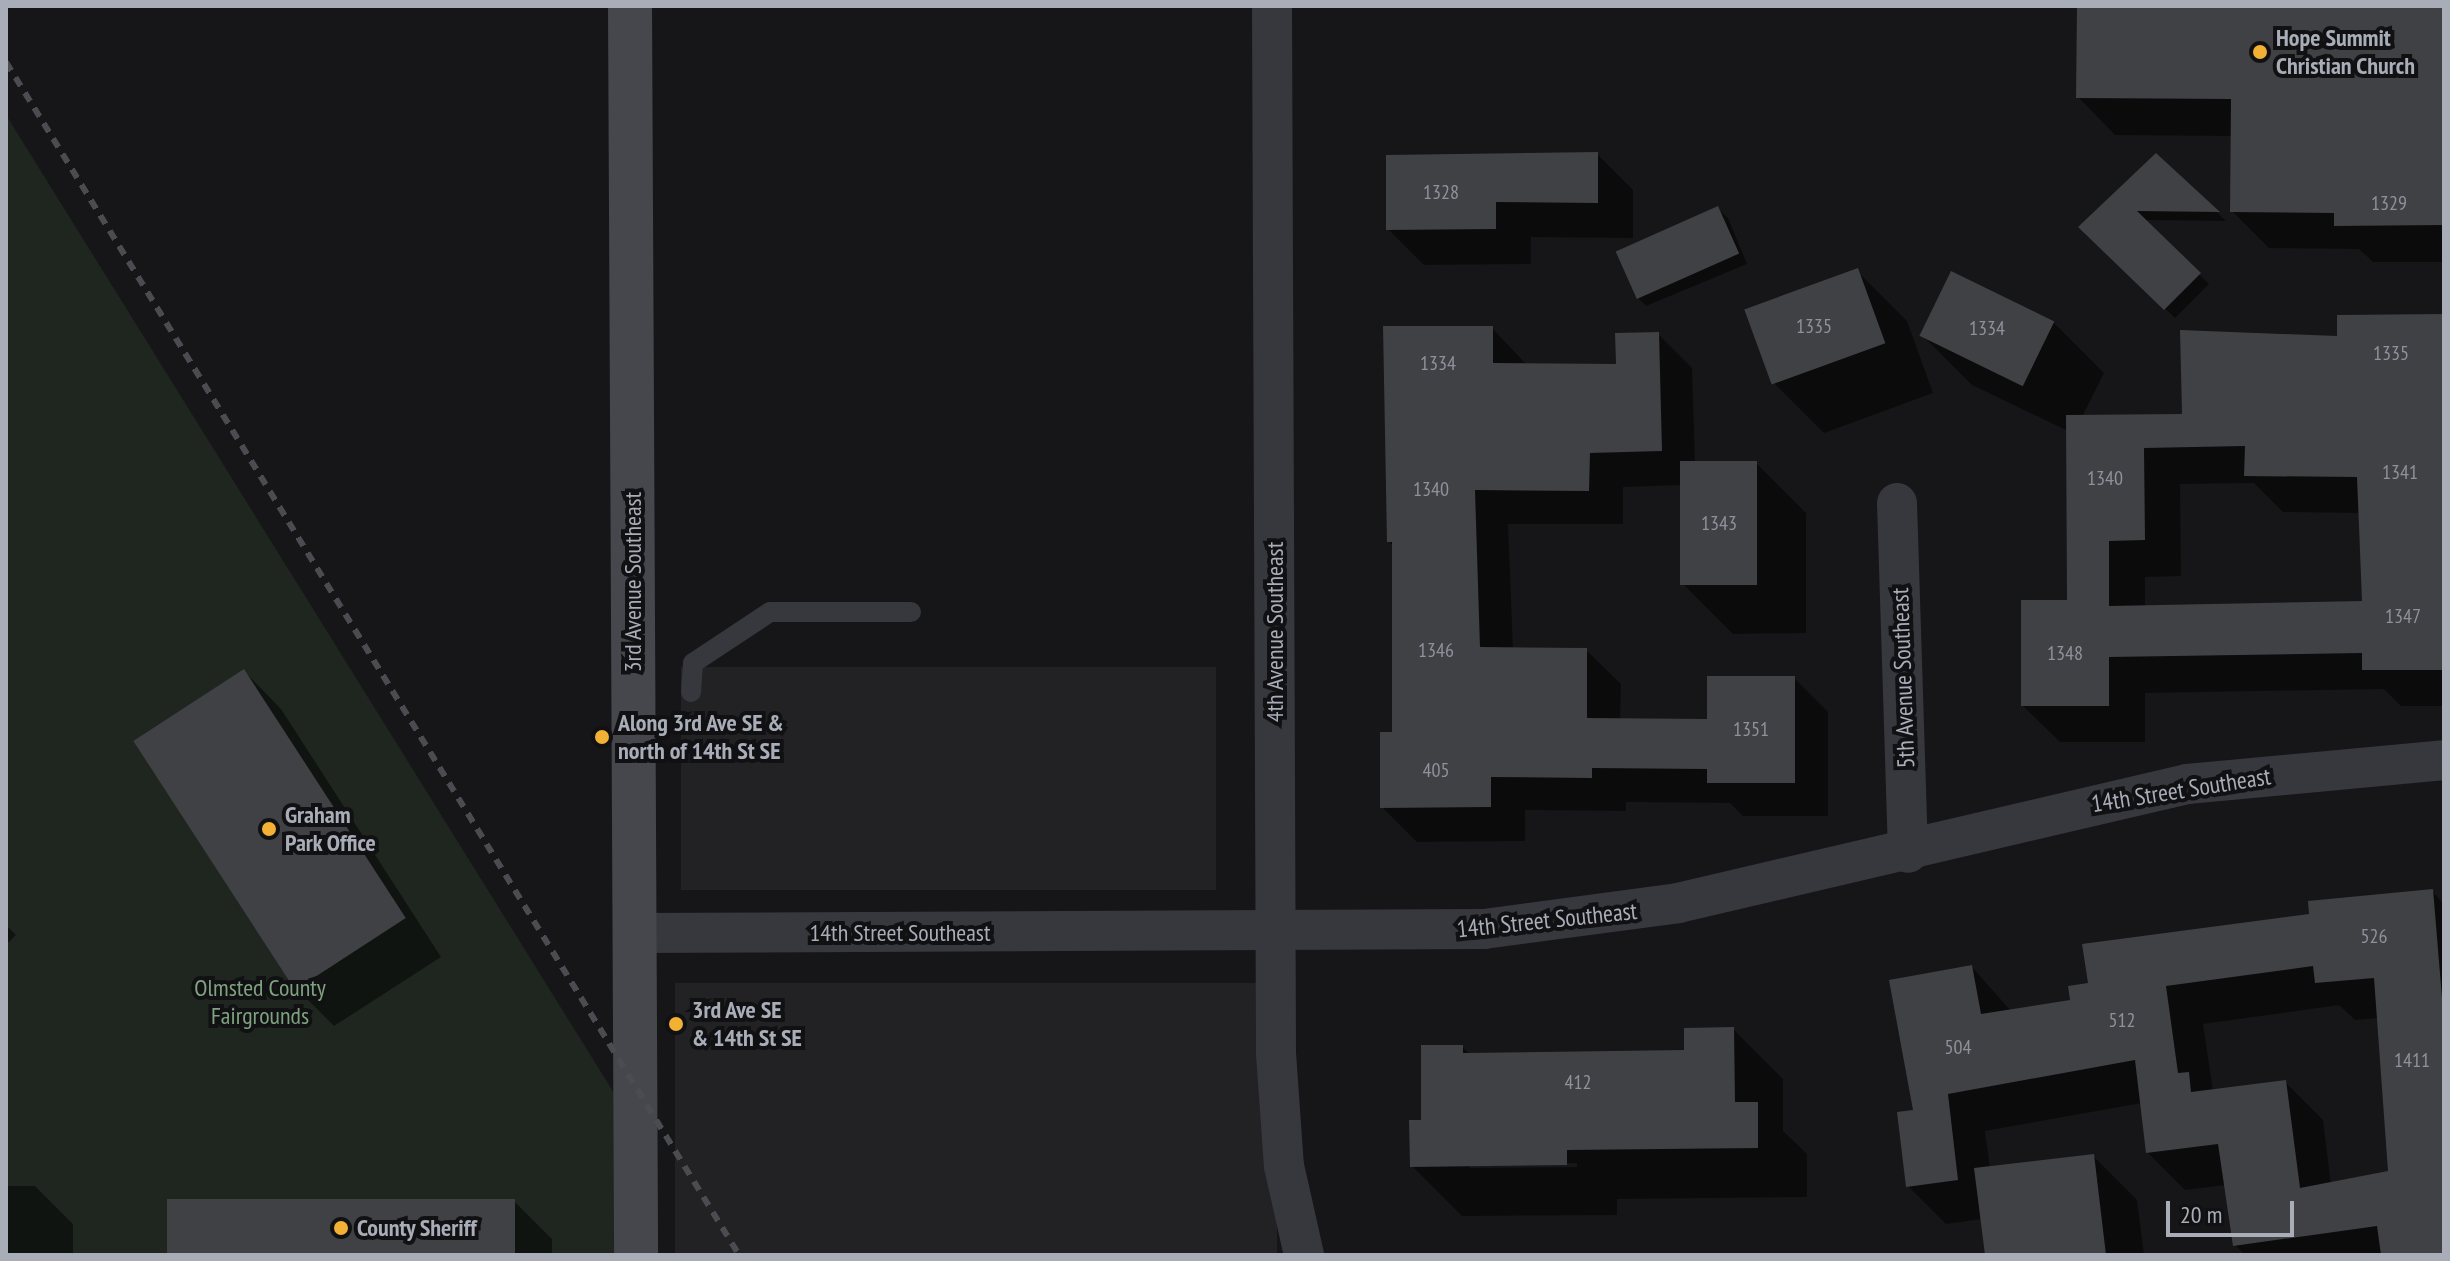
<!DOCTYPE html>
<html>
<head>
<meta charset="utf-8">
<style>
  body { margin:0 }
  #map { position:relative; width:2450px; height:1261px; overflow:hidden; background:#161618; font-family:"PT Sans Narrow",sans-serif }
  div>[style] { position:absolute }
  .built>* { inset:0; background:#222225; transform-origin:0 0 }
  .green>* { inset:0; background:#1e261f }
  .shadow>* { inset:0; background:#0007; transform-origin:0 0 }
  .building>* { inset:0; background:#404145; transform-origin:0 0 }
  .lane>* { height:20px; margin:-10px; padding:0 10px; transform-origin:10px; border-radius:10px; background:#37383d }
  .street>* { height:40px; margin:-20px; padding:0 20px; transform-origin:20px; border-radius:20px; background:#37383d }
  .secondary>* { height:44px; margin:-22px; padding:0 22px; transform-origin:22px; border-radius:22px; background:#45474d }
  .rail>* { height:6px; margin-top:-3px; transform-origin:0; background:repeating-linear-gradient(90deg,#4a4c52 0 10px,transparent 0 18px) }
  .dots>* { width:22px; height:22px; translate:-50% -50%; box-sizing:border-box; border:4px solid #111113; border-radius:50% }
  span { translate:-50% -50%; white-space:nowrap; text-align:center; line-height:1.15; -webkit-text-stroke:8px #111113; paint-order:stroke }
  .number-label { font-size:20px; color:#8e929b }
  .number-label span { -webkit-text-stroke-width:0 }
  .poi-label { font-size:24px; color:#a8adb8; font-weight:700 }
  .left { translate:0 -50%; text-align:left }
  .street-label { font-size:24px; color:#a8adb8 }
  .park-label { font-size:24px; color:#7fa381 }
  .frame { position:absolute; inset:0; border:8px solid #a8adb8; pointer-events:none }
  .scale { position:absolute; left:2166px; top:1201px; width:128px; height:36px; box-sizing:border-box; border:4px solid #a8adb8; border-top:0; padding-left:10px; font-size:24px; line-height:28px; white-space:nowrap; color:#a8adb8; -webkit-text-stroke:6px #111113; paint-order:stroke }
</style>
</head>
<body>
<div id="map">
  <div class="built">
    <i style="left:1216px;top:667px;width:223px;height:535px;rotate:90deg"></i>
    <i style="left:675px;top:983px;width:602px;height:272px"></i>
  </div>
  <div class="green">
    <i style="clip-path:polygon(6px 115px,614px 1093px,614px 1255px,6px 1255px)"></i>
  </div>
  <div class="shadow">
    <i style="clip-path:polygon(2079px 6px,2444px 6px,2444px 262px,2373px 262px,2359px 249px,2269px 248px,2232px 211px,2233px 136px,2115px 135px,2078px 97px)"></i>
    <i style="clip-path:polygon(1597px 154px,1633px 190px,1633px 238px,1531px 237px,1531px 264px,1424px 265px,1388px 229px)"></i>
    <i style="clip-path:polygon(2156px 155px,2226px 221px,2144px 220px,2209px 284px,2175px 318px,2081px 227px)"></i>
    <i style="clip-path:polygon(1718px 209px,1728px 218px,1747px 264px,1646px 306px,1636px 296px)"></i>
    <i style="clip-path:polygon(1857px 271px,1907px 321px,1933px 393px,1824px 433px,1774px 383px)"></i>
    <i style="clip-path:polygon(evenodd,2444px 316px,2444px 706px,2401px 706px,2384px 689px,2145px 693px,2145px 742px,2060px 742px,2023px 706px,2069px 602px,2068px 431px,1972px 385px,1922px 335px,2054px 323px,2104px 373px,2082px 417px,2184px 416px,2339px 338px,2444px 316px,2254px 483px,2283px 512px,2359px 513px,2364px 529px,2364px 603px,2145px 607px,2145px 577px,2181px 576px,2180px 484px,2254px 483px)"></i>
    <i style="clip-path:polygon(1492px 328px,1527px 365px,1618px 366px,1658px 334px,1692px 368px,1695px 463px,1756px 463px,1806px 513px,1806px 633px,1733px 634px,1683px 584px,1682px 485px,1623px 487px,1623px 524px,1508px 524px,1513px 649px,1586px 650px,1621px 684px,1620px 720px,1709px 721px,1794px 678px,1828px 712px,1828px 816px,1743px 816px,1730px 803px,1626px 802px,1626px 811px,1525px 810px,1525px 841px,1417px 842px,1382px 807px,1394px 734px,1394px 547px,1389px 542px)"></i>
    <i style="clip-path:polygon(244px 671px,281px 709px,441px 957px,334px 1026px,296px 988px)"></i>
    <i style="clip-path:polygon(evenodd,2432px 891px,2444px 904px,2444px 1255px,2245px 1255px,2235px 1245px,2226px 1185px,2185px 1190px,2147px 1152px,2142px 1103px,1985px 1131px,1990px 1168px,2093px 1156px,2137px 1200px,2144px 1255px,1987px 1255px,1982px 1219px,1946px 1224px,1908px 1186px,1915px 1112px,1972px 967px,2011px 1011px,2072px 1001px,2090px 984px,2311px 916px,2432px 891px,2339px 1005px,2355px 1020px,2379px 1018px,2391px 1172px,2331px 1185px,2323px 1120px,2285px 1082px,2213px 1091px,2203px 1024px,2339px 1005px)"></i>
    <i style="left:6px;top:925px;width:14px;height:122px;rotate:45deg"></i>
    <i style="clip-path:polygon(evenodd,1733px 1029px,1783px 1079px,1783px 1131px,1807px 1154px,1807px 1197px,1617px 1199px,1617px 1215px,1462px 1216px,1412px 1166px,1423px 1122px,1462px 1047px,1470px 1054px,1686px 1052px,1733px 1029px,1577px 1163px,1577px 1167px,1470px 1168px,1470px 1164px,1577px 1163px)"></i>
    <i style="clip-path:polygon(6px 1186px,35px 1186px,73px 1224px,73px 1255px,6px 1255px)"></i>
    <i style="clip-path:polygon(514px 1201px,552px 1239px,552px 1255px,170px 1255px)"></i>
  </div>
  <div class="building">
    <i style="clip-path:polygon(2077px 6px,2444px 6px,2444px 225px,2334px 226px,2334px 213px,2230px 212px,2231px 99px,2076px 98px)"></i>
    <i style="clip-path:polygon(1598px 152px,1598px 203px,1496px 202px,1496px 229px,1386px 230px,1386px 155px)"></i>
    <i style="clip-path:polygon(2156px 153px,2220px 212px,2137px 211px,2201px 273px,2164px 310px,2078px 227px)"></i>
    <i style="left:1718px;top:206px;width:52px;height:112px;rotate:66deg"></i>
    <i style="left:1858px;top:268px;width:80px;height:121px;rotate:70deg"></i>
    <i style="left:1951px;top:271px;width:115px;height:72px;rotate:26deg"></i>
    <i style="clip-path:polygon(evenodd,2444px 314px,2444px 670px,2362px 670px,2362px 653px,2109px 657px,2109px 706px,2021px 706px,2021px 600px,2067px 600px,2066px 415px,2182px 414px,2180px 330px,2337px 336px,2337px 315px,2444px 314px,2245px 446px,2244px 476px,2357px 477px,2362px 601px,2109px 606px,2109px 541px,2145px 540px,2144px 448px,2245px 446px)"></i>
    <i style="clip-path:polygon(1383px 326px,1493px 326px,1493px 363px,1616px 364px,1615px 333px,1659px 332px,1662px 451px,1590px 453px,1589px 491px,1475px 490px,1480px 647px,1587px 648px,1587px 718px,1707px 719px,1707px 676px,1795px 676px,1795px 783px,1707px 783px,1707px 769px,1592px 768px,1592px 778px,1491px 777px,1491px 807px,1380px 808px,1380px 732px,1392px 732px,1392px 542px,1387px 542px)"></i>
    <i style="left:1680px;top:461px;width:77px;height:124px"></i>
    <i style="left:244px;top:669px;width:297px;height:132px;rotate:57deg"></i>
    <i style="clip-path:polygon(evenodd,2433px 889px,2444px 1022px,2444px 1255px,2381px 1255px,2377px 1226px,2233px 1246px,2218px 1144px,2146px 1153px,2135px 1060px,1948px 1094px,1958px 1180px,1906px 1187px,1897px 1112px,1913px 1110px,1889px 980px,1972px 965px,1981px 1014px,2070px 1000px,2068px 986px,2088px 983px,2082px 944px,2309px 914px,2308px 901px,2433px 889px,2313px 966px,2315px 983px,2374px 978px,2388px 1171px,2300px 1188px,2286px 1080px,2191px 1092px,2189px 1072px,2178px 1073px,2166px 986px,2313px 966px)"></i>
    <i style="clip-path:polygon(1734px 1027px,1735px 1102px,1758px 1102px,1758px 1148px,1567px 1150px,1567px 1165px,1410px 1167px,1409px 1120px,1421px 1120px,1421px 1045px,1463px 1045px,1463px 1053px,1684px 1050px,1684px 1028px)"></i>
    <i style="clip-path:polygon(2094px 1154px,2106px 1255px,1985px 1255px,1974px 1168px)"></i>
    <i style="left:515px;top:1199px;width:56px;height:348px;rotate:90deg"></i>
  </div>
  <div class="lane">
    <i style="left:691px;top:692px;width:29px;rotate:-86deg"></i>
    <i style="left:693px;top:663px;width:92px;rotate:-33.5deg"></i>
    <i style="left:770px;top:612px;width:141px"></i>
  </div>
  <div class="street">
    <i style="left:1272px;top:6px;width:1047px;rotate:89.78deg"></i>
    <i style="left:1276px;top:1053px;width:113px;rotate:86deg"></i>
    <i style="left:1284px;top:1166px;width:91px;rotate:77.3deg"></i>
    <i style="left:1897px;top:503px;width:350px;rotate:88.2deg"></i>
    <i style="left:635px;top:933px;width:849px;rotate:-0.27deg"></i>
    <i style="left:1484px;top:929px;width:196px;rotate:-7.6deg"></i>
    <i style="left:1678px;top:903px;width:523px;rotate:-13.16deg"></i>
    <i style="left:2187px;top:784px;width:258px;rotate:-5.3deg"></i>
  </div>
  <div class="secondary">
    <i style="left:630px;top:6px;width:1249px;rotate:89.72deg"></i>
  </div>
  <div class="rail">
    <i style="left:6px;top:62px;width:1400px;rotate:58.43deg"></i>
  </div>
  <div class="dots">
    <i style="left:2260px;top:52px;background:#f2b134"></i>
    <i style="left:602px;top:737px;background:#f2b134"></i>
    <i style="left:269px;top:829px;background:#f2b134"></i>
    <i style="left:676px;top:1024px;background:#f2b134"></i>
    <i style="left:341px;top:1228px;background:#f2b134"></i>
  </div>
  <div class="number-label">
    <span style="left:1441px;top:192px">1328</span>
    <span style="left:2389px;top:203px">1329</span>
    <span style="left:1814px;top:326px">1335</span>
    <span style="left:1987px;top:328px">1334</span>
    <span style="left:2391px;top:353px">1335</span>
    <span style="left:1438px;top:363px">1334</span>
    <span style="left:2400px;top:472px">1341</span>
    <span style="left:2105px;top:478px">1340</span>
    <span style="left:1431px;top:489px">1340</span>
    <span style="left:1719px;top:523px">1343</span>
    <span style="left:2403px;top:616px">1347</span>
    <span style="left:1436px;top:650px">1346</span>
    <span style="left:2065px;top:653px">1348</span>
    <span style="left:1751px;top:729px">1351</span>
    <span style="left:1436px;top:770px">405</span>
    <span style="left:2374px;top:936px">526</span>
    <span style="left:2122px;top:1020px">512</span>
    <span style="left:1958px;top:1047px">504</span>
    <span style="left:2412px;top:1060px">1411</span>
    <span style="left:1578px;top:1082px">412</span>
  </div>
  <div class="poi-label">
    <span class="left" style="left:2276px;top:52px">Hope Summit<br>Christian Church</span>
    <span class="left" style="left:618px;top:737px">Along 3rd Ave SE &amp;<br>north of 14th St SE</span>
    <span class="left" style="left:285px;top:829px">Graham<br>Park Office</span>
    <span class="left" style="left:692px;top:1024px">3rd Ave SE<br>&amp; 14th St SE</span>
    <span class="left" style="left:357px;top:1228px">County Sheriff</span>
  </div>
  <div class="street-label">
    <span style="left:633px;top:582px;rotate:-90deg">3rd Avenue Southeast</span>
    <span style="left:1275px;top:632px;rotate:-90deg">4th Avenue Southeast</span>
    <span style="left:1903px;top:678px;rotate:-92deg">5th Avenue Southeast</span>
    <span style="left:2181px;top:790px;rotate:-9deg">14th Street Southeast</span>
    <span style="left:1547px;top:920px;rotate:-6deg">14th Street Southeast</span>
    <span style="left:900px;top:933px">14th Street Southeast</span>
  </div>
  <div class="park-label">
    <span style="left:260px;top:1002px">Olmsted County<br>Fairgrounds</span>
  </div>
  <div class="frame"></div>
  <div class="scale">20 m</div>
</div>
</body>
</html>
